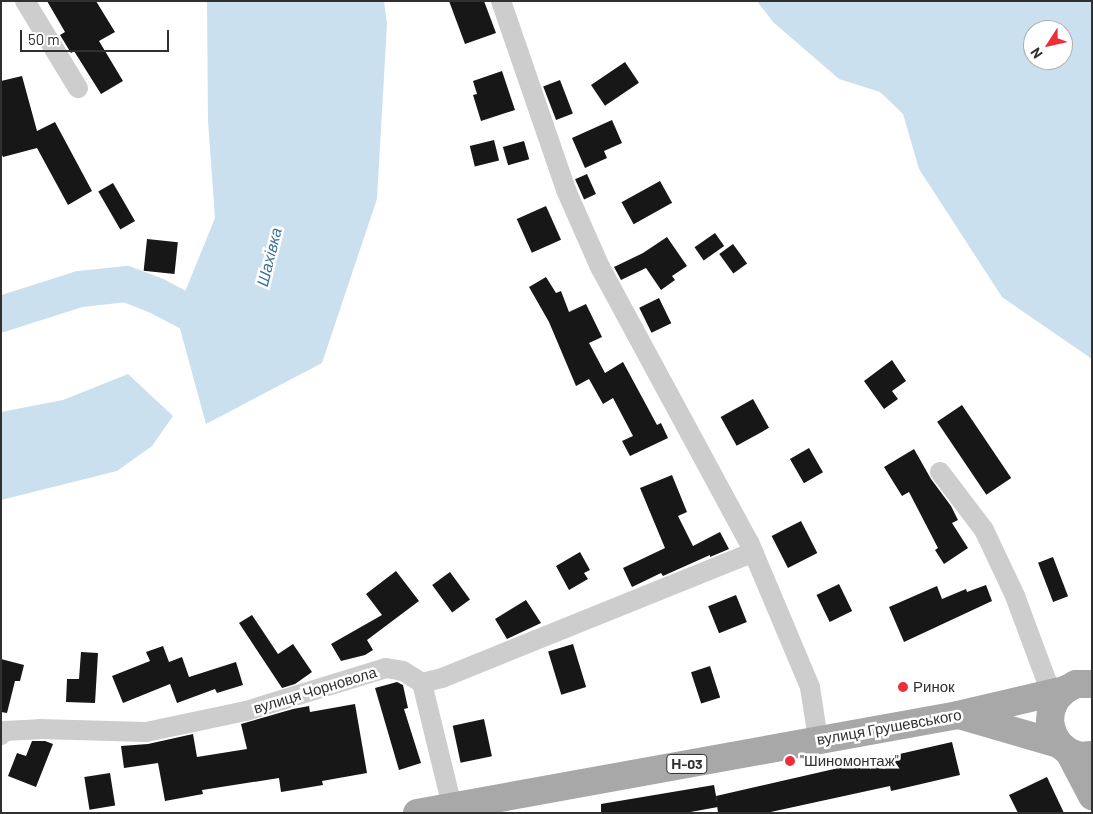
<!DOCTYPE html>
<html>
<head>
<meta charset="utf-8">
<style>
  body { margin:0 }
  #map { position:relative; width:1093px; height:814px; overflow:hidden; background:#fff; font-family:Barlow,sans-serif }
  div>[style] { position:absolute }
  .water>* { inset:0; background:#cae0ee }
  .river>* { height:36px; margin:-18px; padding:0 18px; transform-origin:18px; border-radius:18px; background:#cae0ee }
  .building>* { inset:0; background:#171717; transform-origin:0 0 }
  .street>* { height:20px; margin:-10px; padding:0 10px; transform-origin:10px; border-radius:10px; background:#cdcdcd }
  .primary>* { height:28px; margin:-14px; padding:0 14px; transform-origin:14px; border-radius:14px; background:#a8a8a8 }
  .dots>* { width:14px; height:14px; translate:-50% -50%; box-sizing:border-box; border:2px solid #fff; border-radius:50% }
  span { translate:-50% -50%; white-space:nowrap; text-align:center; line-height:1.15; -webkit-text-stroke:5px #fff; paint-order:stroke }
  .shield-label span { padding:1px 4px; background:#fff; border:1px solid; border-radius:4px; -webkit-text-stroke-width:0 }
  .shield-label { font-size:14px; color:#303030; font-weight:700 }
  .poi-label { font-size:15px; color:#303030 }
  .left { translate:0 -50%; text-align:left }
  .street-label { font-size:15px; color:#303030 }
  .water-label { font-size:16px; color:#3a7397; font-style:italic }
  .frame { position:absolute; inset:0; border:2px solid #303030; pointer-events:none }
  .north { position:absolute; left:1023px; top:20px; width:50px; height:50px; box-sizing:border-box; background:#fff; border:1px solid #acacac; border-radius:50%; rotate:235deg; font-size:14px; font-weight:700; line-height:20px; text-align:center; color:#303030 }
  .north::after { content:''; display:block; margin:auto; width:18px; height:22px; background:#ec2e3b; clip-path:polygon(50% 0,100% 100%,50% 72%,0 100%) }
  .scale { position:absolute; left:20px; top:30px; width:149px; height:22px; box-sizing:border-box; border:2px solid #303030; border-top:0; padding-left:6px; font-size:15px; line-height:18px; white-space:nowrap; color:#303030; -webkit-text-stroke:4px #fff; paint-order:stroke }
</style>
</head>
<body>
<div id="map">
  <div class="water">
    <i style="clip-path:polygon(207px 1px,384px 1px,387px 24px,377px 199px,322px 363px,206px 424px,176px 314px,215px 218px,208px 121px)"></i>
    <i style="clip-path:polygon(evenodd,757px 1px,1092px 1px,1092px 359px,1002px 297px,919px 169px,903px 114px,880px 92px,839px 79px,773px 22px,757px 1px,1033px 30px,1063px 30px,1063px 60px,1033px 60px,1033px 30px)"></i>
    <i style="clip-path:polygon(128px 374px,173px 416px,152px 446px,117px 471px,1px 500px,1px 412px,63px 400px)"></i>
  </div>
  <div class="river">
    <i style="left:1px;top:314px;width:83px;rotate:-17.6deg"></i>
    <i style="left:80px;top:289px;width:46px;rotate:-6.2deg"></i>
    <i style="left:126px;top:284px;width:31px;rotate:21deg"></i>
    <i style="left:155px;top:295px;width:56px;rotate:27.5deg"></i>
    <i style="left:205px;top:321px;width:20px;rotate:-24deg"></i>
  </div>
  <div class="building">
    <i style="clip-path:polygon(47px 1px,96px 1px,115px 32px,99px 41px,123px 81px,101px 94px,74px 51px,71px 53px,60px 35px,65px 32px)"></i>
    <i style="clip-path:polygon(449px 1px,484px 1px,496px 33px,465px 44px)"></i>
    <i style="left:625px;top:62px;width:25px;height:41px;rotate:56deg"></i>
    <i style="clip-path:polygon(502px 71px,515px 110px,481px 121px,473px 95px,477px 94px,473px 81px)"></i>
    <i style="clip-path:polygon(22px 76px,37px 131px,55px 122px,92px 191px,68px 205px,37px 148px,3px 157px,1px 153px,1px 81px)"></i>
    <i style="left:560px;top:80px;width:36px;height:18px;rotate:69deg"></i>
    <i style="clip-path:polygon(612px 120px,622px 143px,604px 151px,607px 158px,585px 168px,572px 138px)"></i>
    <i style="left:494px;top:140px;width:21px;height:25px;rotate:76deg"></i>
    <i style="left:524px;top:141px;width:19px;height:22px;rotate:74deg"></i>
    <i style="left:587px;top:174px;width:22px;height:13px;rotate:66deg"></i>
    <i style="left:660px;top:181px;width:25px;height:44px;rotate:61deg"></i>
    <i style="left:113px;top:183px;width:44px;height:17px;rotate:60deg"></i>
    <i style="left:546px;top:206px;width:37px;height:32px;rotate:66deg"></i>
    <i style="left:715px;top:233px;width:16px;height:25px;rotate:55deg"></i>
    <i style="clip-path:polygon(667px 237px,687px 266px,672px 276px,675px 280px,661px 290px,646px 268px,621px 280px,614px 267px,643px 253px)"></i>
    <i style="left:147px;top:239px;width:31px;height:32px;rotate:6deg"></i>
    <i style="left:733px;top:244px;width:24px;height:17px;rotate:54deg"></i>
    <i style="clip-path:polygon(546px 277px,556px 293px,561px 291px,569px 312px,586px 304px,602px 337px,589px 343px,605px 373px,623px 362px,657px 425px,661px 423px,668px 438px,630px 456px,622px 441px,633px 436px,613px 398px,603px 404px,589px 379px,576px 386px,549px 322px,529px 287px)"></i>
    <i style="left:659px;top:298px;width:28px;height:22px;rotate:64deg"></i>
    <i style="clip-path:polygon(892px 360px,906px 381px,892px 391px,898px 399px,884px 409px,864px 381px)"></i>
    <i style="left:753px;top:399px;width:33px;height:37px;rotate:61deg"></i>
    <i style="left:962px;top:405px;width:88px;height:30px;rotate:56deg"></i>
    <i style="left:809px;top:448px;width:28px;height:22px;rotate:60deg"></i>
    <i style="clip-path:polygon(914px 449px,931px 479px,951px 506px,958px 520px,952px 523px,968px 548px,944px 564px,935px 550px,938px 548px,909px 492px,902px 496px,884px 467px)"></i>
    <i style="clip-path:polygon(672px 475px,687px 512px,678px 516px,693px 546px,720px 532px,729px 549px,710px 557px,710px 555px,663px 576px,661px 573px,632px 587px,623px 568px,665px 548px,640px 488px)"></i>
    <i style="left:801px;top:521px;width:36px;height:33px;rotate:63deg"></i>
    <i style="clip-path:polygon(580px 552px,590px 570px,584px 573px,588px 579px,569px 590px,556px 566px)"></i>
    <i style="left:1053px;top:557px;width:42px;height:16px;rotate:69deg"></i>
    <i style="clip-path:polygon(396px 571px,419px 601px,367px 640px,373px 650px,365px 655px,341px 661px,331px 644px,382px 615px,366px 594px)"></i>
    <i style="left:450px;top:572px;width:34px;height:22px;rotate:54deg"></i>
    <i style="left:839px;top:584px;width:30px;height:25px;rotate:64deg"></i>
    <i style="clip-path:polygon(986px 585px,992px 601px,904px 642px,889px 607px,937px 586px,942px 599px,966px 589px,967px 592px)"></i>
    <i style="left:736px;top:595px;width:29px;height:30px;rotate:68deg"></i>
    <i style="clip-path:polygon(526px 600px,541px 623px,507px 639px,495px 619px)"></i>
    <i style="clip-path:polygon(252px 615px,278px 654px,293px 644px,312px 672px,295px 684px,282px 688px,239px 623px)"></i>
    <i style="left:573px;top:644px;width:45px;height:26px;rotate:73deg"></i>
    <i style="clip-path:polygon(163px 646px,169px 662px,182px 657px,189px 677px,236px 662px,243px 685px,217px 693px,215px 689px,177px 703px,170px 684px,123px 703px,112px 676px,150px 661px,146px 652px)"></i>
    <i style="clip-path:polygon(81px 652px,98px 653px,95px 703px,66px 702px,67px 679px,79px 679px)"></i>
    <i style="clip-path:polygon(1px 659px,24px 665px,20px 681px,15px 681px,7px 713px,1px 712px)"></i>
    <i style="left:710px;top:666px;width:33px;height:20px;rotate:72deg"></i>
    <i style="clip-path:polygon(397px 682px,403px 685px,408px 708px,404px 709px,421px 763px,399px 770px,375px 688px)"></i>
    <i style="clip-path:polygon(355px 704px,367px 773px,322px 781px,323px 785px,281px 792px,279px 778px,202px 790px,203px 794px,165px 801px,158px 763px,124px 768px,121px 746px,148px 744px,193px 734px,197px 757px,247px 749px,241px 724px,293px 709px,309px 706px,310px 712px)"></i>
    <i style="left:484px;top:719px;width:38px;height:32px;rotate:78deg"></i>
    <i style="clip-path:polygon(32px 741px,45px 741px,53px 744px,36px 787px,8px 776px,17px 753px,26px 756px)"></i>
    <i style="clip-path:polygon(952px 742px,960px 775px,891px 791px,890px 786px,766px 813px,718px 813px,716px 796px)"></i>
    <i style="left:110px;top:773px;width:33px;height:26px;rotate:81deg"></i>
    <i style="clip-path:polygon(1047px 777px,1064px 813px,1018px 813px,1009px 795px)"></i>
    <i style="clip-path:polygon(714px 785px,718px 807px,685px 813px,601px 813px,601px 804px)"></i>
  </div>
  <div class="street">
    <i style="left:25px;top:1px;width:102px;rotate:58.7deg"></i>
    <i style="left:501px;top:1px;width:200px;rotate:71deg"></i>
    <i style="left:566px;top:190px;width:84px;rotate:66.2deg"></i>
    <i style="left:600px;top:267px;width:313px;rotate:61.6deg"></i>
    <i style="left:749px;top:542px;width:157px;rotate:67.2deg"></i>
    <i style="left:810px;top:687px;width:53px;rotate:81.3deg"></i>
    <i style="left:940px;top:472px;width:73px;rotate:52.8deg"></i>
    <i style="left:984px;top:530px;width:73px;rotate:64.8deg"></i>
    <i style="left:1015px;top:596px;width:103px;rotate:69.6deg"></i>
    <i style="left:422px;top:683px;width:127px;rotate:76.3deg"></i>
    <i style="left:1px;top:735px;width:5px;rotate:-53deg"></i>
    <i style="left:4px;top:731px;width:35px;rotate:-3deg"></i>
    <i style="left:39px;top:729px;width:107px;rotate:1.6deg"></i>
    <i style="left:146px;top:732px;width:102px;rotate:-11.9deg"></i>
    <i style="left:246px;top:711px;width:146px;rotate:-17.1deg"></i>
    <i style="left:386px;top:668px;width:17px;rotate:10deg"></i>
    <i style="left:403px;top:671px;width:22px;rotate:32deg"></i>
    <i style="left:422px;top:683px;width:21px;rotate:-14deg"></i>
    <i style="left:442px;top:678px;width:336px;rotate:-22deg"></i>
  </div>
  <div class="primary">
    <i style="left:1092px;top:684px;width:16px;rotate:180deg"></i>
    <i style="left:1076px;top:684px;width:13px;rotate:151deg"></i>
    <i style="left:1065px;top:690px;width:13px;rotate:135deg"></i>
    <i style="left:1056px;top:699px;width:12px;rotate:114deg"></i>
    <i style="left:1051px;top:710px;width:12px;rotate:95deg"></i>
    <i style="left:1050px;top:722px;width:12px;rotate:76deg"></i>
    <i style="left:1053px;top:734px;width:12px;rotate:59deg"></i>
    <i style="left:1059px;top:744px;width:13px;rotate:39deg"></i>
    <i style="left:1069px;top:752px;width:12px;rotate:20deg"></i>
    <i style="left:1080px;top:756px;width:12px;rotate:-5deg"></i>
    <i style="left:959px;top:715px;width:104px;rotate:16.2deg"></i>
    <i style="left:1069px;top:752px;width:50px;rotate:62.4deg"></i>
    <i style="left:417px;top:813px;width:550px;rotate:-10.27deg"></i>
    <i style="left:958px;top:715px;width:110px;rotate:-13.2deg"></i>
  </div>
  <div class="dots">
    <i style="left:903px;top:687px;background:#ec2e3b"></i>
    <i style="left:790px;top:761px;background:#ec2e3b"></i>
  </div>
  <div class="shield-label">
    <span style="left:687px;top:764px">Н-03</span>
  </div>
  <div class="poi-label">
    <span class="left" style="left:913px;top:687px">Ринок</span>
    <span class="left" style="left:800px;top:761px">"Шиномонтаж"</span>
  </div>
  <div class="street-label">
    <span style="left:315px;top:690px;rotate:-17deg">вулиця Чорновола</span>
    <span style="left:889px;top:727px;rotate:-10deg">вулиця Грушевського</span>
  </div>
  <div class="water-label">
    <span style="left:269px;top:257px;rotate:-76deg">Шахівка</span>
  </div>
  <div class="frame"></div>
  <div class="north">N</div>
  <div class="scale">50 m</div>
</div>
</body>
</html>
